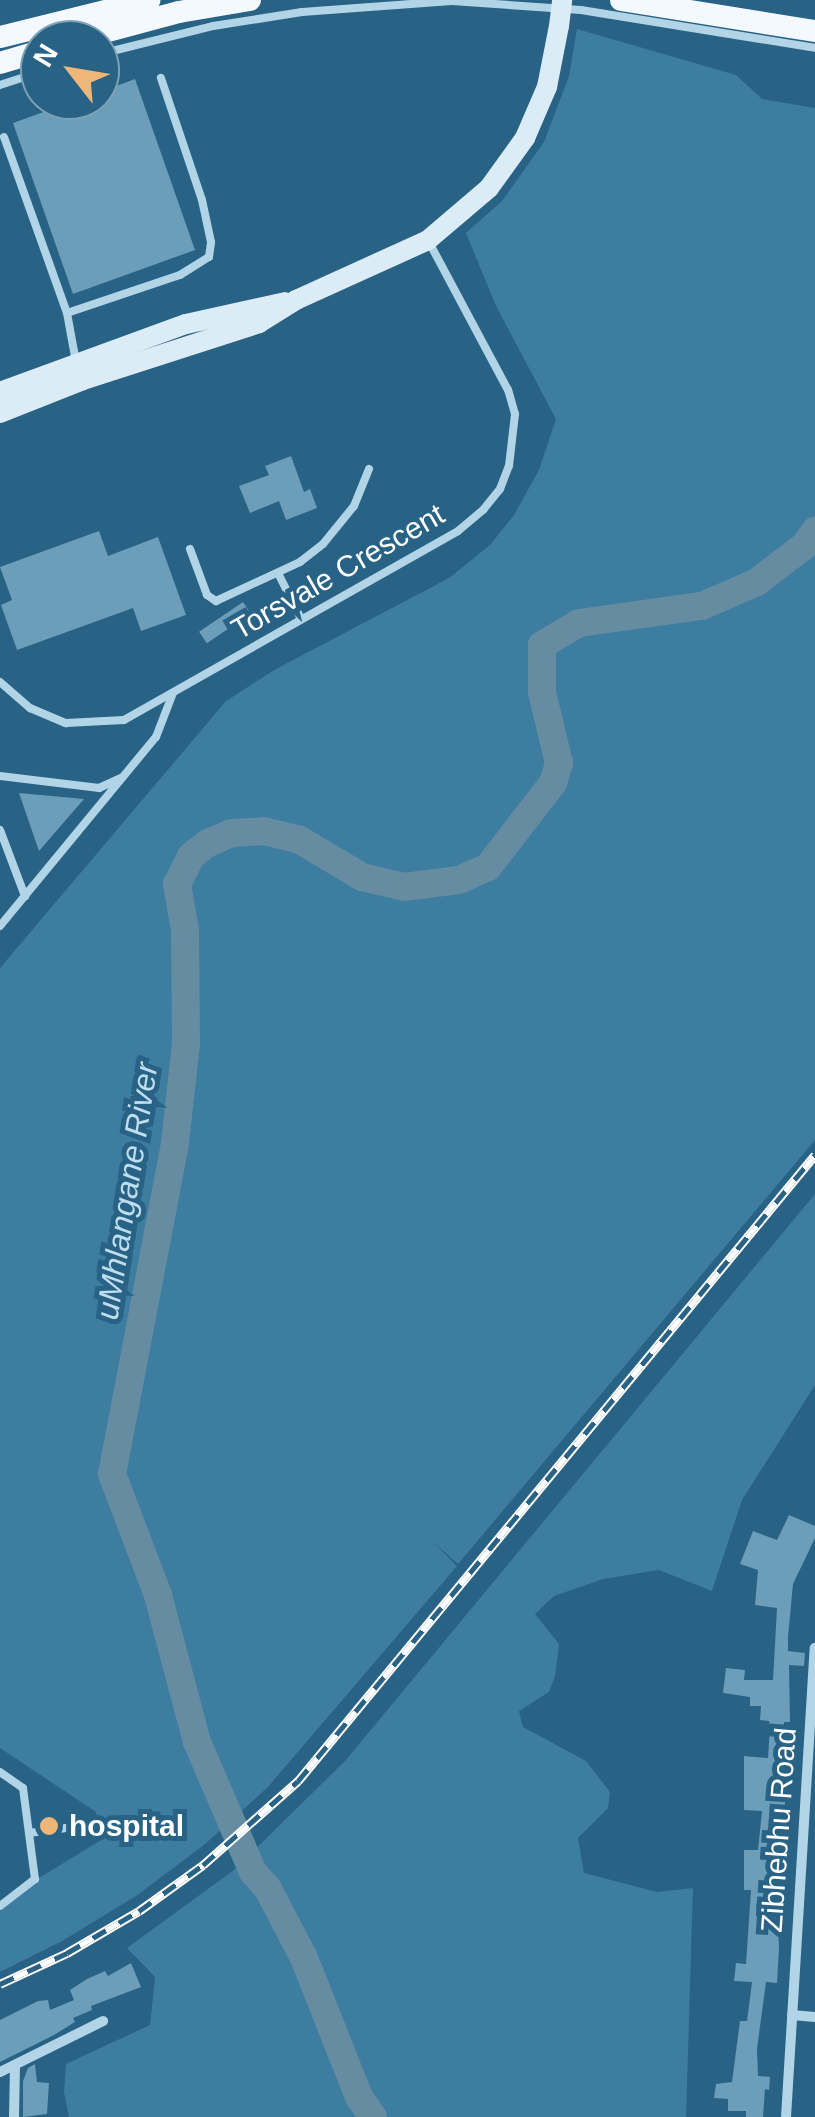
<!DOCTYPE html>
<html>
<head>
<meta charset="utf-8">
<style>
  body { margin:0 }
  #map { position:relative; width:815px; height:2117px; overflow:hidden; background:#286284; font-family:Helvetica,sans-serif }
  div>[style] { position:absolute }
  .green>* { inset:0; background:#3d7da0 }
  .river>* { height:28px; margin:-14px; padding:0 14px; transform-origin:14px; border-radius:14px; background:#668ca2 }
  .building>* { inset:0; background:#6c9db9; transform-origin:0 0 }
  .lane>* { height:8px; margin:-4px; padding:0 4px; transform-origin:4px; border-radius:4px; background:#b2d4e7 }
  .street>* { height:10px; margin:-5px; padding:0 5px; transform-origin:5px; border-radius:5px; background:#b2d4e7 }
  .secondary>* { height:20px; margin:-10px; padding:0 10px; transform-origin:10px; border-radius:10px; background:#dcecf6 }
  .primary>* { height:22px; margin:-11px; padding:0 11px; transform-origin:11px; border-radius:11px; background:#f3f9fe }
  .rail>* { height:9px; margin-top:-4.5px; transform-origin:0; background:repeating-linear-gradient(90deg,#286284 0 15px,#fff 0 30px); box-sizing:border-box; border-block:2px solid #fff }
  .secondary-bridge>* { height:20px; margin:-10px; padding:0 10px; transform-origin:10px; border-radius:10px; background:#dcecf6 }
  .dots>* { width:28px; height:28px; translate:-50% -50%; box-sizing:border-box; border:5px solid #286284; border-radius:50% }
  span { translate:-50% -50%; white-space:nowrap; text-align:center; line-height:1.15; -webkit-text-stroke:10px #286284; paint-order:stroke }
  .street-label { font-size:30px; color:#fff }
  .poi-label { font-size:30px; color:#fff; font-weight:700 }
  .left { translate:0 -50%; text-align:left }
  .water-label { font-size:32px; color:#beddee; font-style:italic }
  .north { position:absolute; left:20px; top:20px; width:100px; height:100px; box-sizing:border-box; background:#286284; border:2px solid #7ea1b5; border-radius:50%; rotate:301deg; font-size:28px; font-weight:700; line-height:40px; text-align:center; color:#fff }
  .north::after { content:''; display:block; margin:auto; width:35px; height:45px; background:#eeb679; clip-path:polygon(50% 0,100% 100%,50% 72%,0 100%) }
</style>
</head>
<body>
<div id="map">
  <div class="green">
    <i style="clip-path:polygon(577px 29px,736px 75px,762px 99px,815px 108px,815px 1140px,458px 1564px,433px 1542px,457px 1566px,267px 1788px,204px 1845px,136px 1896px,62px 1941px,0 1972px,0 1902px,101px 1840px,96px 1812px,0 1748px,0 968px,226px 701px,276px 669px,449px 578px,490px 545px,514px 515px,539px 470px,556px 419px,496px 306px,466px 233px,502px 201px,544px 142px,569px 76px)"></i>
    <i style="clip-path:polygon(815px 1194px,815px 1385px,742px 1500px,712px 1591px,659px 1570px,603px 1579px,554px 1596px,535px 1614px,559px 1644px,555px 1676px,549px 1692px,519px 1711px,523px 1727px,586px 1761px,610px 1792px,608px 1808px,578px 1838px,584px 1873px,657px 1892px,693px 1888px,686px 2117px,69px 2117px,64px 2092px,66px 2064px,150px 2025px,155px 1977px,127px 1948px,234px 1870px,345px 1761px)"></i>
  </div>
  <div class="river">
    <i style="left:373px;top:2117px;width:24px;rotate:-125deg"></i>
    <i style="left:359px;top:2097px;width:149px;rotate:-111.6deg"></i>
    <i style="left:304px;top:1958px;width:78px;rotate:-117.6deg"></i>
    <i style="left:268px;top:1889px;width:23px;rotate:-131deg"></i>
    <i style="left:253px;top:1872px;width:142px;rotate:-113.3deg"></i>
    <i style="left:197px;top:1742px;width:152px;rotate:-104.9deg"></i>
    <i style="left:158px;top:1595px;width:129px;rotate:-110.8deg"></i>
    <i style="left:112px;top:1474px;width:337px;rotate:-79.2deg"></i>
    <i style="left:175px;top:1143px;width:101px;rotate:-83.7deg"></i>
    <i style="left:186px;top:1043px;width:113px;rotate:-90.5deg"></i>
    <i style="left:185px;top:930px;width:47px;rotate:-99.9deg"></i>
    <i style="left:177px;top:884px;width:31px;rotate:-63deg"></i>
    <i style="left:191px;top:856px;width:21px;rotate:-37deg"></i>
    <i style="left:208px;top:843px;width:25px;rotate:-23deg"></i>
    <i style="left:231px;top:833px;width:33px;rotate:-3deg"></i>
    <i style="left:264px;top:831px;width:37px;rotate:14deg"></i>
    <i style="left:300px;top:840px;width:72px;rotate:30.8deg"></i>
    <i style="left:362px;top:877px;width:43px;rotate:13.4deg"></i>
    <i style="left:404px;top:887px;width:55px;rotate:-7.3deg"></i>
    <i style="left:459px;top:880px;width:32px;rotate:-24deg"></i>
    <i style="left:488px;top:867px;width:106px;rotate:-52.3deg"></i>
    <i style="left:553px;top:783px;width:21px;rotate:-73deg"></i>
    <i style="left:559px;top:763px;width:73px;rotate:-103.5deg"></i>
    <i style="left:542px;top:692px;width:47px;rotate:-90deg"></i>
    <i style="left:542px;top:645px;width:43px;rotate:-30.7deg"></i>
    <i style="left:579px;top:623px;width:124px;rotate:-7.9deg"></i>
    <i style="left:702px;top:606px;width:60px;rotate:-23.6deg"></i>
    <i style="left:757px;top:582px;width:59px;rotate:-37.5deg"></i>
    <i style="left:804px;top:546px;width:19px;rotate:-54deg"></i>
  </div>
  <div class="building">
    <i style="clip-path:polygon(135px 79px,195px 250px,73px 294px,13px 123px,77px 100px,100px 100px,100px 92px)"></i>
    <i style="clip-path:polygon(291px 456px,304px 492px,310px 489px,317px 508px,286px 520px,279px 501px,250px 513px,239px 486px,269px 475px,265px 466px)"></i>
    <i style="clip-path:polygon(99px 531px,108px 556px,158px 537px,186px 615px,141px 631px,133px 608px,17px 650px,1px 605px,12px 600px,0 567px)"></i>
    <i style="left:243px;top:602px;width:14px;height:53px;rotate:56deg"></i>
    <i style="clip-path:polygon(19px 793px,84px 799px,39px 851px)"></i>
    <i style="clip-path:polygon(789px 1515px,815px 1526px,815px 1538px,793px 1584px,788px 1637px,788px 1651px,805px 1653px,804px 1666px,789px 1665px,790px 1722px,784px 1722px,782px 1759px,789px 1760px,784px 1813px,776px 1812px,772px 1847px,771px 1901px,777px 1901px,779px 1948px,777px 1983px,766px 1982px,757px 2049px,758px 2076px,770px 2077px,769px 2090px,765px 2089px,763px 2117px,746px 2117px,746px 2111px,728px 2111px,728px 2099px,714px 2098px,716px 2084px,732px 2082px,740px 2021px,747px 2021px,752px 1982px,734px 1981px,736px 1963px,746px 1964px,751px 1890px,744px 1890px,744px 1850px,758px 1850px,762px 1811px,744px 1810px,744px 1756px,768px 1758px,770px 1726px,769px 1721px,760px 1720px,761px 1706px,750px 1706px,750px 1697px,723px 1693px,726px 1668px,745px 1670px,744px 1680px,773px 1680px,777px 1608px,755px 1605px,758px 1570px,740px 1564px,753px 1531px,777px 1540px)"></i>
    <i style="clip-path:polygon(131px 1963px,141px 1987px,91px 2006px,92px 2010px,73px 2018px,75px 2022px,54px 2035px,0 2062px,0 2020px,38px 2001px,48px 2000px,50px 2010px,74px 2000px,70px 1990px,87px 1979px,105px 1971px,108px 1976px)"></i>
    <i style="clip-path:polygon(35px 2064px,37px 2082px,49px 2083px,47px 2114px,23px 2117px,23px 2081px,28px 2068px)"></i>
  </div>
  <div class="lane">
    <i style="left:100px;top:54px;width:116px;rotate:-13.9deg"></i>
    <i style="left:213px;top:26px;width:90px;rotate:-8.9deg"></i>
    <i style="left:302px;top:12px;width:150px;rotate:-4.2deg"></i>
    <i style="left:452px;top:1px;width:129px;rotate:4deg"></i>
    <i style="left:581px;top:10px;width:237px;rotate:9.2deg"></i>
    <i style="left:0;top:85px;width:42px;rotate:-18deg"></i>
    <i style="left:4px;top:137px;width:187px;rotate:70.3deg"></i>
    <i style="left:67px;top:313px;width:50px;rotate:79.6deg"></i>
    <i style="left:67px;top:313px;width:119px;rotate:-18.6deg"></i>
    <i style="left:180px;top:275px;width:34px;rotate:-32deg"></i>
    <i style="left:209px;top:257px;width:15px;rotate:-82deg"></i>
    <i style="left:211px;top:242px;width:43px;rotate:-102.1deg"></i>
    <i style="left:202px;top:200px;width:129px;rotate:-108.6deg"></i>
    <i style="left:190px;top:549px;width:49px;rotate:69.7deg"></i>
    <i style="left:207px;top:595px;width:11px;rotate:34deg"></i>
    <i style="left:216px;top:601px;width:93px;rotate:-24.9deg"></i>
    <i style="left:300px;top:562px;width:29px;rotate:-38deg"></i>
    <i style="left:323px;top:544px;width:49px;rotate:-50.8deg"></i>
    <i style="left:354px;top:506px;width:40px;rotate:-68deg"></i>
    <i style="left:278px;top:573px;width:51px;rotate:63.4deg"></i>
    <i style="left:0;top:682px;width:40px;rotate:41deg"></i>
    <i style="left:30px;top:708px;width:39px;rotate:23deg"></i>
    <i style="left:66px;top:723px;width:58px;rotate:-3deg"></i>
    <i style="left:124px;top:720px;width:384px;rotate:-29.5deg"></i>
    <i style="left:458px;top:531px;width:33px;rotate:-40deg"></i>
    <i style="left:483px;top:510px;width:27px;rotate:-51deg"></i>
    <i style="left:500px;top:489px;width:25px;rotate:-69deg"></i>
    <i style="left:509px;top:466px;width:52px;rotate:-83.4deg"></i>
    <i style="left:515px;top:414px;width:25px;rotate:-106deg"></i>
    <i style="left:508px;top:390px;width:168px;rotate:-118.1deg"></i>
    <i style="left:0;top:776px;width:100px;rotate:6.9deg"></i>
    <i style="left:99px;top:788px;width:23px;rotate:-25deg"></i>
    <i style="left:0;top:830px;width:71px;rotate:69.3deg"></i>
    <i style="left:0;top:926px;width:245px;rotate:-50.5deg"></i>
    <i style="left:156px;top:737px;width:47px;rotate:-68.9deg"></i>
    <i style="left:0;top:1772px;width:28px;rotate:35deg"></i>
    <i style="left:23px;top:1788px;width:92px;rotate:82.5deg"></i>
    <i style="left:35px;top:1879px;width:44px;rotate:142.4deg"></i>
    <i style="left:29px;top:1833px;width:60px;rotate:-7.7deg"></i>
  </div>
  <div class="street">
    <i style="left:792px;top:2015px;width:23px;rotate:5deg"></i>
    <i style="left:0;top:2072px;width:115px;rotate:-26.3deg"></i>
    <i style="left:14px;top:2117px;width:52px;rotate:-88.9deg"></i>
    <i style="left:786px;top:2117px;width:470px;rotate:-86.5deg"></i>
  </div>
  <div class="secondary">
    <i style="left:0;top:392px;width:198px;rotate:-20.1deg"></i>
    <i style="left:186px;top:324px;width:101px;rotate:-12.5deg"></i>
    <i style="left:0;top:413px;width:89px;rotate:-21.7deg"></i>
    <i style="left:83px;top:380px;width:185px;rotate:-17.9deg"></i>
    <i style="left:259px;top:323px;width:44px;rotate:-31.9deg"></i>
    <i style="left:296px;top:300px;width:145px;rotate:-24.4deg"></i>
    <i style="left:428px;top:240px;width:80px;rotate:-40.4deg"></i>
    <i style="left:489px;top:188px;width:62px;rotate:-54.2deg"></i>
    <i style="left:525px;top:138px;width:56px;rotate:-66.7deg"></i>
    <i style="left:547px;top:87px;width:62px;rotate:-78.9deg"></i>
  </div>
  <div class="primary">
    <i style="left:621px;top:0;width:196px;rotate:9.1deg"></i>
    <i style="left:0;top:37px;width:154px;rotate:-13.9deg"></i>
    <i style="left:74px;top:40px;width:109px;rotate:-14.9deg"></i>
    <i style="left:179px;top:12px;width:72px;rotate:-9.6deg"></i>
    <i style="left:0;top:63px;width:42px;rotate:-16.7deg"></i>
  </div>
  <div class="rail">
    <i style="left:0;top:1984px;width:74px;rotate:-24.8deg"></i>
    <i style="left:67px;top:1953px;width:83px;rotate:-30.3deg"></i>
    <i style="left:139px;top:1911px;width:79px;rotate:-35.7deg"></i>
    <i style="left:203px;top:1865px;width:127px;rotate:-41.5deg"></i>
    <i style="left:298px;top:1781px;width:812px;rotate:-50.45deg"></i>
  </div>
  <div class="secondary-bridge">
    <i style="left:559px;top:26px;width:26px;rotate:-83deg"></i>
  </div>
  <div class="dots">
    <i style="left:49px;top:1826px;background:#eeb679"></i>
  </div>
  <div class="street-label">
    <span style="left:338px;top:572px;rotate:-30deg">Torsvale Crescent</span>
    <span style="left:779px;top:1830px;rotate:-86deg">Zibhebhu Road</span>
  </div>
  <div class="poi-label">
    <span class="left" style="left:69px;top:1826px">hospital</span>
  </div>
  <div class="water-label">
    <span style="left:127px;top:1191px;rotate:-81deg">uMhlangane River</span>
  </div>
  <div class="north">N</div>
</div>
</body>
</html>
